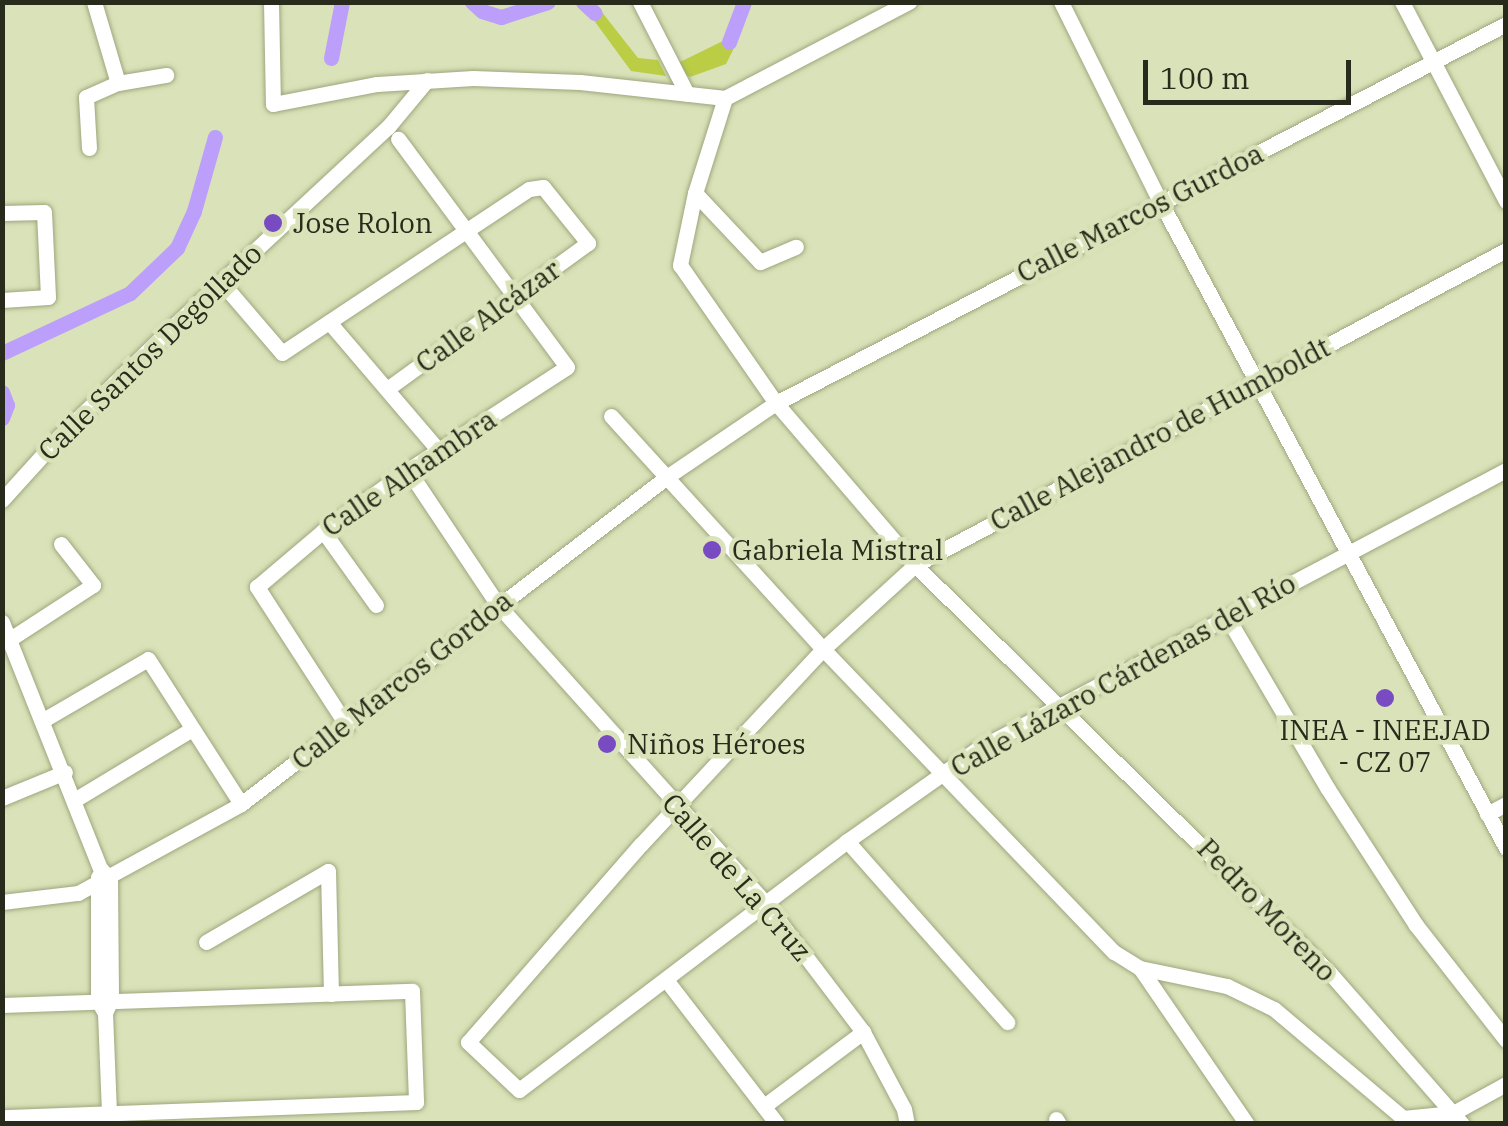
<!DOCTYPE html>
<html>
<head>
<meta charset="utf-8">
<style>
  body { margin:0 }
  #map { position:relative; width:1508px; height:1126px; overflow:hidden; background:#d9e2b8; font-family:"IBM Plex Serif",serif }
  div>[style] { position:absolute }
  .green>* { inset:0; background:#bacd44 }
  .canal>* { height:15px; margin:-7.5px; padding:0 7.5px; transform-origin:7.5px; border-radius:7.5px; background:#bb9ffb }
  .roads { filter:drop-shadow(0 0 2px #9ea67e) drop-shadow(0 0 2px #9ea67e) }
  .street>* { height:15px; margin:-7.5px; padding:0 7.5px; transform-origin:7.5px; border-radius:7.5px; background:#fff }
  .dots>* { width:28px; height:28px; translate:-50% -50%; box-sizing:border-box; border:5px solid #d9e2b8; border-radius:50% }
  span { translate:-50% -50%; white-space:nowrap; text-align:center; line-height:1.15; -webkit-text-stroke:9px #d9e2b8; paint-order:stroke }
  .street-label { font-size:28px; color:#282b1b }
  .poi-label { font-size:28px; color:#282b1b }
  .left { translate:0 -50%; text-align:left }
  .frame { position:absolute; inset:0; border:5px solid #282b1b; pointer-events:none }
  .scale { position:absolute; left:1143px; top:60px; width:208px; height:45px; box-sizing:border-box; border:5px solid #282b1b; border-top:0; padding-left:12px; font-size:30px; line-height:35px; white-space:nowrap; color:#282b1b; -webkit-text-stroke:8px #d9e2b8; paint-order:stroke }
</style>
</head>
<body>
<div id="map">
  <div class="green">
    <i style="clip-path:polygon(601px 11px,638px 58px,658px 60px,666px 76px,631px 71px,593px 19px)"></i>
    <i style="clip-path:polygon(727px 39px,737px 42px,726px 64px,690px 77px,685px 74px,678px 63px)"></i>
  </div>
  <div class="canal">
    <i style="left:472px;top:2px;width:13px;rotate:42deg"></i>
    <i style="left:482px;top:11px;width:20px;rotate:18deg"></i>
    <i style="left:501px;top:17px;width:49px;rotate:-17.7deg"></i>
    <i style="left:583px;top:2px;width:16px;rotate:43deg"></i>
    <i style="left:729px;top:42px;width:43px;rotate:-69.4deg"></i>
    <i style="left:331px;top:58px;width:57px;rotate:-78.9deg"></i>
    <i style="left:2px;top:353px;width:141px;rotate:-25.1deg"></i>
    <i style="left:130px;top:293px;width:65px;rotate:-43.8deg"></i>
    <i style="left:177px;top:248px;width:41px;rotate:-65.3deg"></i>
    <i style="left:194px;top:211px;width:77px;rotate:-74.2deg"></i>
    <i style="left:2px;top:392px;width:14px;rotate:69deg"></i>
    <i style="left:7px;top:405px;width:14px;rotate:111deg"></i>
  </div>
  <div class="roads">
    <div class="street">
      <i style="left:94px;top:2px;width:84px;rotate:73.5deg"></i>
      <i style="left:271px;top:2px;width:102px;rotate:88.9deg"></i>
      <i style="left:273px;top:104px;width:106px;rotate:-10.9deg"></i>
      <i style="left:377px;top:84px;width:96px;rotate:-3.6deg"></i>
      <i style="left:473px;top:78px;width:107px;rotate:2.1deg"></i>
      <i style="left:580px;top:82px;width:146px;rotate:6.3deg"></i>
      <i style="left:725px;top:98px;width:208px;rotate:-27.6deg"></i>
      <i style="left:640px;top:2px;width:103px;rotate:62.9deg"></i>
      <i style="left:1061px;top:2px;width:222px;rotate:63.6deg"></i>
      <i style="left:1160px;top:201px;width:734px;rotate:61.86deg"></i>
      <i style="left:1402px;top:2px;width:225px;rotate:62.4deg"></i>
      <i style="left:725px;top:98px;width:100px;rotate:107.5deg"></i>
      <i style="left:695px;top:193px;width:74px;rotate:101.8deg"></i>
      <i style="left:680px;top:265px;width:168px;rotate:55.2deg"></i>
      <i style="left:776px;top:403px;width:213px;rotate:49.4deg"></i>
      <i style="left:915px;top:565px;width:581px;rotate:44.51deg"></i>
      <i style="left:1329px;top:972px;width:202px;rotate:48.8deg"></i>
      <i style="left:89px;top:148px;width:51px;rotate:-93.4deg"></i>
      <i style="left:86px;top:97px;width:35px;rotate:-24deg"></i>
      <i style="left:118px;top:83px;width:49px;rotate:-9.5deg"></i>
      <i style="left:695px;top:193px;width:95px;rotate:46.7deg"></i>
      <i style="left:760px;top:262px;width:39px;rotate:-23deg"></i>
      <i style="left:2px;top:213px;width:42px;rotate:-1.4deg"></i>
      <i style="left:44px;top:212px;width:85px;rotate:87.3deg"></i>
      <i style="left:48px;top:297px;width:46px;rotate:176.3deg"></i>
      <i style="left:1506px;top:250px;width:670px;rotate:151.94deg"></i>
      <i style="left:915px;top:565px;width:125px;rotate:137.6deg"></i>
      <i style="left:823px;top:649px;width:267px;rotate:133deg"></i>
      <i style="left:641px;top:844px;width:263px;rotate:131.1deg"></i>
      <i style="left:468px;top:1042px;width:70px;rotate:43.3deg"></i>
      <i style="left:519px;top:1090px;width:412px;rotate:-37.2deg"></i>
      <i style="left:847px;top:841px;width:158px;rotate:-35.2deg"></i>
      <i style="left:976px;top:750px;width:599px;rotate:-27.85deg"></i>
      <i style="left:222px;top:283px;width:92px;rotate:49.4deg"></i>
      <i style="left:282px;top:353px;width:296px;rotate:-33.6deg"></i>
      <i style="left:529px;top:189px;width:14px;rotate:-8deg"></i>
      <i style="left:543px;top:187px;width:72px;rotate:51.2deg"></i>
      <i style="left:588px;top:243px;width:248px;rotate:144deg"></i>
      <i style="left:329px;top:322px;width:170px;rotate:49.5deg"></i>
      <i style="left:611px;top:416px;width:315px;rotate:47.7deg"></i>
      <i style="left:823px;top:649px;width:420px;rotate:46.2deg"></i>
      <i style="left:1114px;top:952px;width:31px;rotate:32deg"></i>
      <i style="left:1140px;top:968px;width:189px;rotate:55.6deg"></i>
      <i style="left:408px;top:470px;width:162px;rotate:56.3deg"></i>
      <i style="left:498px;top:605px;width:402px;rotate:48.1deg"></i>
      <i style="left:766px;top:904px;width:161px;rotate:52.8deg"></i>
      <i style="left:863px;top:1032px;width:87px;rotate:62deg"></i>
      <i style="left:904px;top:1109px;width:15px;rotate:79deg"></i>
      <i style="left:2px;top:500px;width:85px;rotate:-47.9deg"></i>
      <i style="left:59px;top:437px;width:146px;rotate:-44.2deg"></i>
      <i style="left:164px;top:335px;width:306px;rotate:-42.9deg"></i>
      <i style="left:388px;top:127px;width:61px;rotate:-50.3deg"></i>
      <i style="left:323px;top:531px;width:91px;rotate:54.4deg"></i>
      <i style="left:1227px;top:617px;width:199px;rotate:59.6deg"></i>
      <i style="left:1328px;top:789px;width:162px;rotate:57.1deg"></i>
      <i style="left:1416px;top:925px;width:146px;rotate:52deg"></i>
      <i style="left:2px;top:622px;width:265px;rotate:68.3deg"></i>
      <i style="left:100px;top:868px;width:15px;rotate:48deg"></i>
      <i style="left:110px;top:879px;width:121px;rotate:89.5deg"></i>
      <i style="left:111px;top:1000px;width:14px;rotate:115deg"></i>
      <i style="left:10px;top:639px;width:99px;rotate:-33deg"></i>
      <i style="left:93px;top:585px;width:52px;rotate:-128deg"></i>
      <i style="left:45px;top:719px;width:119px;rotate:-30.2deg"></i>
      <i style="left:148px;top:659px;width:172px;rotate:57.3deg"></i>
      <i style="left:347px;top:726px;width:166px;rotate:-122.9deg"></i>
      <i style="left:257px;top:587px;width:87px;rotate:-40.3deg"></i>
      <i style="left:323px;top:531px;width:105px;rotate:-35.7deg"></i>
      <i style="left:408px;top:470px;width:189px;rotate:-32.9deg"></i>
      <i style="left:567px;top:367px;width:284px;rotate:-126.5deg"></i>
      <i style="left:2px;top:798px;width:68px;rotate:-22.4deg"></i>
      <i style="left:76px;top:799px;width:135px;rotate:-31.1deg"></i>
      <i style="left:1487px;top:814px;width:21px;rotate:-28deg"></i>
      <i style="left:847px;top:841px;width:242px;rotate:48.5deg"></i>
      <i style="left:98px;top:877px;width:124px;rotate:90deg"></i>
      <i style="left:98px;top:1001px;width:14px;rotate:60deg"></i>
      <i style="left:105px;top:1013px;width:100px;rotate:87.7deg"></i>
      <i style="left:2px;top:902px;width:77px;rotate:-6.8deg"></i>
      <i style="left:78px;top:893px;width:186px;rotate:-28.6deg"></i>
      <i style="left:241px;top:804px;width:538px;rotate:-37.53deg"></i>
      <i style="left:668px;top:476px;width:130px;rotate:-34.1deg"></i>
      <i style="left:776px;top:403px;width:823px;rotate:-27.44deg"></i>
      <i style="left:206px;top:942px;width:141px;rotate:-30.2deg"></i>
      <i style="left:328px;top:871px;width:123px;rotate:88.6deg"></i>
      <i style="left:1140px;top:968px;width:89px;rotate:11.7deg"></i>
      <i style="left:1227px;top:986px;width:52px;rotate:26.1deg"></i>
      <i style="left:1274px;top:1009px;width:169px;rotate:40.2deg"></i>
      <i style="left:1403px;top:1118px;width:50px;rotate:-5.7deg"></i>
      <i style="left:1453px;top:1113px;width:60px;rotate:-28.7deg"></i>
      <i style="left:667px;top:981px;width:180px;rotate:52.4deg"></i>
      <i style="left:2px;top:1005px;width:410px;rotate:-2deg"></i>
      <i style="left:412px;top:991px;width:111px;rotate:87.9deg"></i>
      <i style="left:416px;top:1102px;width:414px;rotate:177.9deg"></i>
      <i style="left:764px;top:1106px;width:124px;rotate:-36.8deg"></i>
      <i style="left:1056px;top:1119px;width:6px;rotate:59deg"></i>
    </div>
  </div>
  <div class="dots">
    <i style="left:273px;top:223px;background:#784bc3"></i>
    <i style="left:712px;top:550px;background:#784bc3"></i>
    <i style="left:1385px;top:698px;background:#784bc3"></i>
    <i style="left:607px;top:744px;background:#784bc3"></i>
  </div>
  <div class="street-label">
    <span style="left:1140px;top:213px;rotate:-27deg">Calle Marcos Gurdoa</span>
    <span style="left:488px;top:316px;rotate:-36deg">Calle Alcázar</span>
    <span style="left:150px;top:352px;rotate:-44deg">Calle Santos Degollado</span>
    <span style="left:1160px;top:434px;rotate:-28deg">Calle Alejandro de Humboldt</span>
    <span style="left:409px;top:473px;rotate:-34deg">Calle Alhambra</span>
    <span style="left:1123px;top:675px;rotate:-29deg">Calle Lázaro Cárdenas del Río</span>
    <span style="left:402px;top:680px;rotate:-38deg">Calle Marcos Gordoa</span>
    <span style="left:737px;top:877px;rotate:49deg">Calle de La Cruz</span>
    <span style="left:1267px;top:910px;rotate:46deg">Pedro Moreno</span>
  </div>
  <div class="poi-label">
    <span class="left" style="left:293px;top:223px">Jose Rolon</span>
    <span class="left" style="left:732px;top:550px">Gabriela Mistral</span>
    <span style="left:1385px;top:746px">INEA - INEEJAD<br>- CZ 07</span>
    <span class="left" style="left:627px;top:744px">Niños Héroes</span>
  </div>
  <div class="frame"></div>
  <div class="scale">100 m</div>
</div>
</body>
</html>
